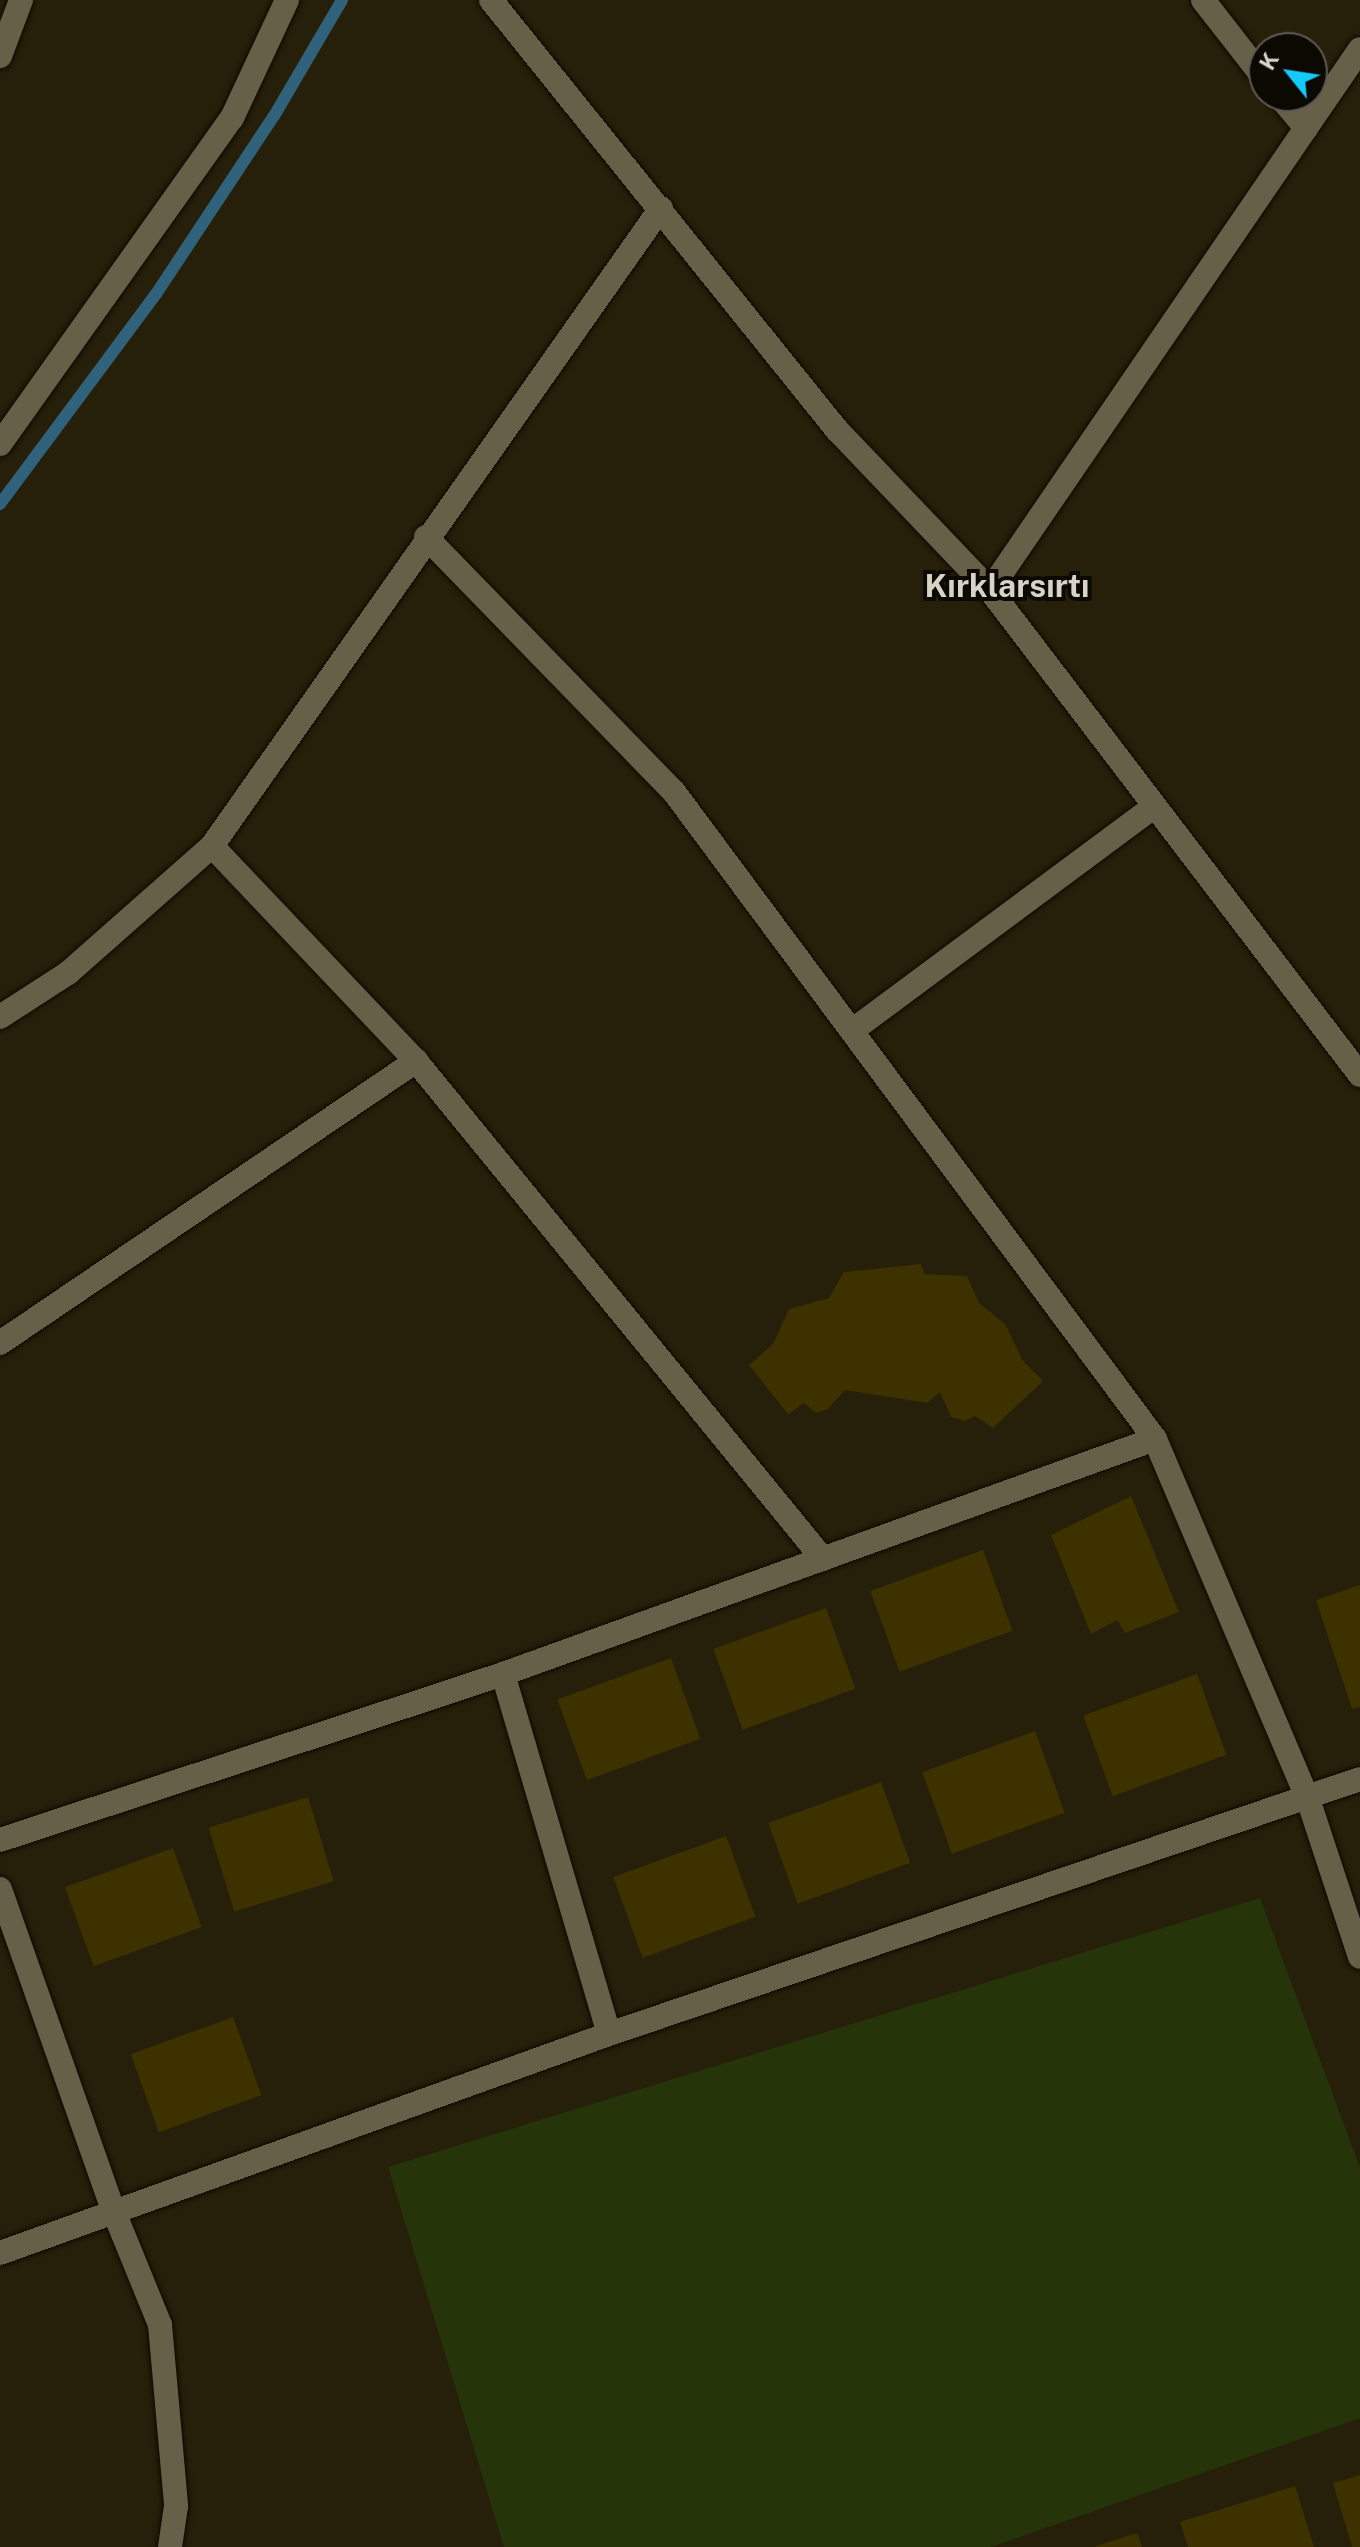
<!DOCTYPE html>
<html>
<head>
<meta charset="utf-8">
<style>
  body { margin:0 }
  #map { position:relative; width:1360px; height:2547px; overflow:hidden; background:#261f0a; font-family:"Public Sans",sans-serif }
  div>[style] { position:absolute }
  .green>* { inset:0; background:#26340a }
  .stream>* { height:12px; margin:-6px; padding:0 6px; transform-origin:6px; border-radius:6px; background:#31627b }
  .building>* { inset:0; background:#3d3100; transform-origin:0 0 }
  .roads { filter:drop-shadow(0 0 2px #0f0900) drop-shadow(0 0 2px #0f0900) }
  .minor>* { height:24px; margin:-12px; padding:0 12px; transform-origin:12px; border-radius:12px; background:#666048 }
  span { translate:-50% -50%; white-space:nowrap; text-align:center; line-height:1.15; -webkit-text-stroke:8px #0c0903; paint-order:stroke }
  .district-label { font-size:32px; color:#d7d3c6; font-weight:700 }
  .north { position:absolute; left:1248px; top:32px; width:80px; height:80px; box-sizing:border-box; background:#0c0903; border:2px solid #5d5a51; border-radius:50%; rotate:300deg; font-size:22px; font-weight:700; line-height:32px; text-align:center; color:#d7d3c6 }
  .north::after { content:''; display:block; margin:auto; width:28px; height:36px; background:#13cafb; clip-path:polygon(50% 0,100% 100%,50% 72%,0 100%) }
</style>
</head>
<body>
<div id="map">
  <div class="green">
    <i style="clip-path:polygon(1260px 1898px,1360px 2168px,1360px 2418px,991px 2547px,504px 2547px,388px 2167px)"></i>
  </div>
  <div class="stream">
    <i style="left:0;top:504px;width:262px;rotate:-53.4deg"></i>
    <i style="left:156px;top:294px;width:214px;rotate:-56.5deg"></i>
    <i style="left:274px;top:116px;width:134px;rotate:-59.6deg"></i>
  </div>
  <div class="building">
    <i style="clip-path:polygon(921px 1264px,925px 1274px,967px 1276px,979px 1303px,1005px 1324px,1023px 1361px,1043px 1381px,993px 1428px,975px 1416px,965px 1421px,951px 1417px,940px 1392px,927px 1403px,845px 1390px,828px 1409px,816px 1413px,804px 1403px,788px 1414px,749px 1365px,773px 1344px,789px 1309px,829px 1298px,844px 1272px)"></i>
    <i style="clip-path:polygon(1131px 1496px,1179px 1612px,1125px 1633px,1117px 1620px,1091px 1634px,1051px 1535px)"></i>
    <i style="left:983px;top:1550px;width:86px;height:120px;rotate:70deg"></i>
    <i style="clip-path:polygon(1360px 1585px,1360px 1707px,1352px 1709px,1316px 1600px)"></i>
    <i style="left:826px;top:1608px;width:86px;height:120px;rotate:70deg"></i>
    <i style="left:671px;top:1658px;width:86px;height:121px;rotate:70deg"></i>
    <i style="left:1197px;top:1674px;width:86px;height:121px;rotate:70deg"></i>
    <i style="left:1035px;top:1731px;width:87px;height:120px;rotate:70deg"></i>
    <i style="left:881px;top:1782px;width:86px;height:120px;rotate:70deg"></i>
    <i style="left:308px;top:1797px;width:88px;height:104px;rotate:73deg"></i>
    <i style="left:726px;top:1836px;width:86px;height:120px;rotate:70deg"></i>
    <i style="left:173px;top:1848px;width:84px;height:115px;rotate:70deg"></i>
    <i style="left:233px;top:2017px;width:83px;height:109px;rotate:70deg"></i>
    <i style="clip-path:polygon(1360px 2475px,1360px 2547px,1352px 2547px,1333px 2483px)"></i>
    <i style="clip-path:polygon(1295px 2486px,1314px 2547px,1188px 2547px,1180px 2522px)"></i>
    <i style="clip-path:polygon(1137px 2533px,1142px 2547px,1096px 2547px,1096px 2546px)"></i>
  </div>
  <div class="roads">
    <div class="minor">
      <i style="left:491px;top:0;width:552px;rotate:51.18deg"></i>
      <i style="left:837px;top:430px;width:221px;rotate:46.3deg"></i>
      <i style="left:990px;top:590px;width:610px;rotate:52.66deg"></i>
      <i style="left:1203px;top:0;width:99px;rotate:52deg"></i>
      <i style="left:0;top:56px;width:60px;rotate:-69.4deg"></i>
      <i style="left:1279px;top:96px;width:42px;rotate:49.8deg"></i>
      <i style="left:0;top:444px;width:400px;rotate:-54.6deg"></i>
      <i style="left:232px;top:118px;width:130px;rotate:-65deg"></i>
      <i style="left:426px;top:537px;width:356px;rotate:45.8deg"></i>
      <i style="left:674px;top:792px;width:806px;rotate:53.37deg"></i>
      <i style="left:1155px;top:1439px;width:391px;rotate:67deg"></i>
      <i style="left:1308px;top:1799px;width:166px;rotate:71.8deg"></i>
      <i style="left:990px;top:590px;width:655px;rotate:-55.63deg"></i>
      <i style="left:212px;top:846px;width:296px;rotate:46.5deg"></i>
      <i style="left:416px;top:1061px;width:643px;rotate:50.74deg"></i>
      <i style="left:0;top:1017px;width:81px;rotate:-32.9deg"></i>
      <i style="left:68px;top:973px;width:192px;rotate:-41.4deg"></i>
      <i style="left:212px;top:846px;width:780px;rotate:-54.86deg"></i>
      <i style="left:853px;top:1030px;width:372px;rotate:-36.6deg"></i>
      <i style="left:0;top:1343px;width:503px;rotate:-34.13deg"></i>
      <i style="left:503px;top:1674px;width:375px;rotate:73.6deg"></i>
      <i style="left:0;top:1840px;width:530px;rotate:-18.26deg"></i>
      <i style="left:503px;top:1674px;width:693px;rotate:-19.82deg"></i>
      <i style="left:0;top:1889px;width:343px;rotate:70.6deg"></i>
      <i style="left:114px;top:2212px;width:122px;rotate:67.8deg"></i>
      <i style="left:160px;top:2325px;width:182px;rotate:84.9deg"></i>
      <i style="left:176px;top:2506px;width:41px;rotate:98.3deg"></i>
      <i style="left:0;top:2253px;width:647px;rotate:-19.78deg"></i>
      <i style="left:609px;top:2034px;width:793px;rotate:-18.75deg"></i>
    </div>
  </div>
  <div class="district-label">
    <span style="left:1007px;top:586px">Kırklarsırtı</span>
  </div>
  <div class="north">K</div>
</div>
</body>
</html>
